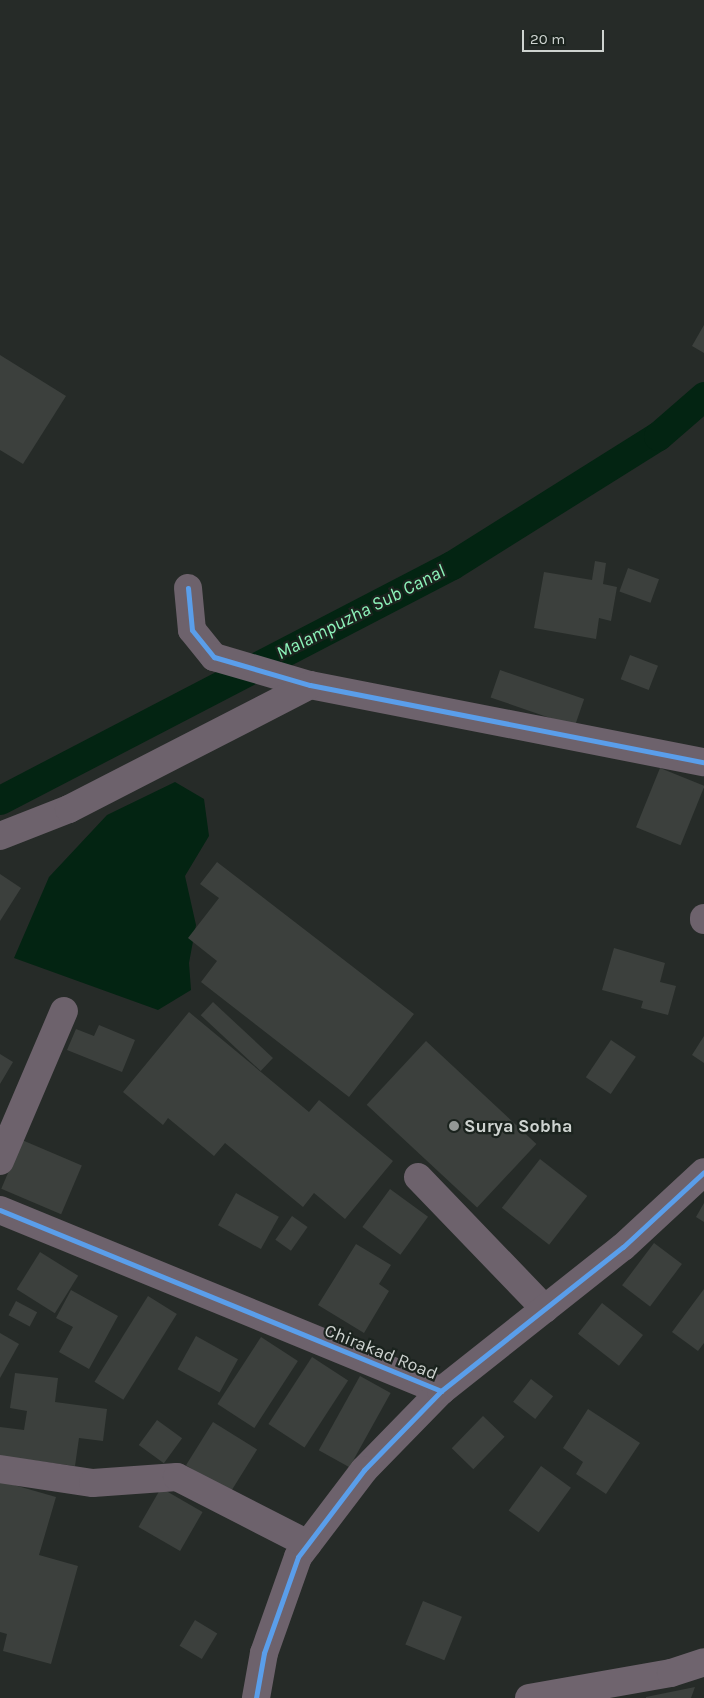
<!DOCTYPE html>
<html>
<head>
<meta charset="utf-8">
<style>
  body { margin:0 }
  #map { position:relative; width:704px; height:1698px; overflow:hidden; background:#262b28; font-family:Karla,sans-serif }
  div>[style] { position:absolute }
  .water>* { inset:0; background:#032412 }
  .canal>* { height:29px; margin:-14.5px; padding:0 14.5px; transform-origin:14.5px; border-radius:14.5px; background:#032412 }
  .building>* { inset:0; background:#3c403d; transform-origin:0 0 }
  .minor>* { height:28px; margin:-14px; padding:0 14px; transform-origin:14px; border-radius:14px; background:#6d626c }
  .secondary>* { height:28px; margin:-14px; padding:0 14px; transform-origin:14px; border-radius:14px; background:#6f646e }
  .cycleway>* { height:5px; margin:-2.5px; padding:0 2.5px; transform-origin:2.5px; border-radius:2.5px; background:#5a9eea }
  .dots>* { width:14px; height:14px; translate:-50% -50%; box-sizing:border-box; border:2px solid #1b231e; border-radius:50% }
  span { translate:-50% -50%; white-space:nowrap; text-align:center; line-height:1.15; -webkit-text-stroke:4.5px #1b231e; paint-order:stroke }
  .poi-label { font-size:18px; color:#ced3d0; font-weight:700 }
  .left { translate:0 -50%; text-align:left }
  .street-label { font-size:18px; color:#ced3d0 }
  .water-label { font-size:19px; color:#8df3ba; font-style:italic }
  .scale { position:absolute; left:522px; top:30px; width:82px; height:22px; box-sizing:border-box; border:2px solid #ced3d0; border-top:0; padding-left:6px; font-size:15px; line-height:18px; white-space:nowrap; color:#ced3d0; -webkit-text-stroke:4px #1b231e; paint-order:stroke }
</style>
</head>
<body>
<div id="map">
  <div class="water">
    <i style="clip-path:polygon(175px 782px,204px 799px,209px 836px,185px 876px,196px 925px,189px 963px,191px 990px,158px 1010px,14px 958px,49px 877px,107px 815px)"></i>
  </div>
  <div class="canal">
    <i style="left:0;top:800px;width:509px;rotate:-27.47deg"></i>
    <i style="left:452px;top:565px;width:243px;rotate:-32.1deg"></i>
    <i style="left:658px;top:436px;width:61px;rotate:-41deg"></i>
  </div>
  <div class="building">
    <i style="clip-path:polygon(704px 325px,704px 353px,692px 346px)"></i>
    <i style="clip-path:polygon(0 355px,66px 396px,23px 464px,0 450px)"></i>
    <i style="clip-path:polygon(595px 561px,606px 563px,603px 584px,617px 587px,611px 621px,599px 618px,596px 639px,534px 628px,544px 572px,592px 580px)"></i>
    <i style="left:628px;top:568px;width:33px;height:25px;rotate:20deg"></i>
    <i style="left:630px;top:655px;width:30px;height:26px;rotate:21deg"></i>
    <i style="left:500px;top:670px;width:89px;height:29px;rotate:19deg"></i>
    <i style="left:660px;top:768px;width:48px;height:64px;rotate:22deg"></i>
    <i style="clip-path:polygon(217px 862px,414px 1014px,349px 1097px,201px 982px,217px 961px,188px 938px,219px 898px,200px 884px)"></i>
    <i style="clip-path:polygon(0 874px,21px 888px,0 921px)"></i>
    <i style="clip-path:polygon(614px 948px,665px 963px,660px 982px,676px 986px,668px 1015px,641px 1008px,643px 1001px,602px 990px)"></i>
    <i style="left:213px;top:1002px;width:82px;height:18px;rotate:43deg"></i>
    <i style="clip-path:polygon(189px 1012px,309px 1112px,319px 1100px,393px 1161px,345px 1219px,314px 1193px,303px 1207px,225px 1143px,214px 1156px,168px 1118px,163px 1125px,123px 1092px)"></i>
    <i style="clip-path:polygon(99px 1025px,135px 1040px,122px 1072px,67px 1050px,76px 1029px,94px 1036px)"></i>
    <i style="clip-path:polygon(704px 1036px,704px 1063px,692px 1055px)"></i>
    <i style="left:611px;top:1040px;width:30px;height:45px;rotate:34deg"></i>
    <i style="left:426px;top:1041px;width:151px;height:87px;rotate:43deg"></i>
    <i style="clip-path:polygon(0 1054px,13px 1062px,0 1084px)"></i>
    <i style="left:22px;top:1140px;width:65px;height:53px;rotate:23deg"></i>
    <i style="left:540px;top:1159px;width:60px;height:62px;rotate:38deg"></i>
    <i style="left:390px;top:1189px;width:47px;height:47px;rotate:36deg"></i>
    <i style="left:236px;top:1193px;width:49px;height:37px;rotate:29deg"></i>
    <i style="clip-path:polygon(704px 1203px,704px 1222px,696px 1217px)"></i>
    <i style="left:292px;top:1216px;width:19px;height:29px;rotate:35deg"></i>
    <i style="left:654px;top:1243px;width:35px;height:53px;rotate:37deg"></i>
    <i style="clip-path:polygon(356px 1244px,391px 1265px,379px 1284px,389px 1291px,364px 1333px,318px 1305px)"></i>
    <i style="left:40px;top:1252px;width:45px;height:44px;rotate:32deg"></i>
    <i style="clip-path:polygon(704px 1289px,704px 1343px,698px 1351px,672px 1332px)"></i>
    <i style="clip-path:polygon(71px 1290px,118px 1316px,89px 1369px,59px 1352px,73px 1327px,56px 1318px)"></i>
    <i style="left:148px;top:1296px;width:34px;height:101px;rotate:32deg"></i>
    <i style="left:16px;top:1301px;width:24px;height:16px;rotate:28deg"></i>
    <i style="left:602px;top:1303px;width:52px;height:39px;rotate:38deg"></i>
    <i style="clip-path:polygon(0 1333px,19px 1344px,0 1378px)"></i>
    <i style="left:196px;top:1336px;width:48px;height:38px;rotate:29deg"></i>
    <i style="left:261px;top:1337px;width:44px;height:80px;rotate:33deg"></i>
    <i style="left:312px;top:1357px;width:43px;height:80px;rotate:33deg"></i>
    <i style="clip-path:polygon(15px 1373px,58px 1378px,55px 1402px,107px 1409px,103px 1441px,79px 1438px,75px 1466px,0 1456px,0 1427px,24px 1430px,27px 1411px,10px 1408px)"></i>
    <i style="left:360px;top:1376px;width:35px;height:85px;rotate:29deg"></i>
    <i style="left:531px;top:1379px;width:28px;height:29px;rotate:38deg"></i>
    <i style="clip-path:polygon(588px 1409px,640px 1443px,606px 1494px,576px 1474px,583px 1462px,563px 1448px)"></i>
    <i style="left:483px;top:1416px;width:30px;height:45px;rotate:44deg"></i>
    <i style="left:157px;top:1420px;width:31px;height:31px;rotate:36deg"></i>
    <i style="left:213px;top:1422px;width:52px;height:51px;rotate:32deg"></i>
    <i style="left:541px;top:1466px;width:37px;height:55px;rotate:36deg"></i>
    <i style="clip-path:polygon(0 1481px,56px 1497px,39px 1555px,78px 1566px,51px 1664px,3px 1651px,7px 1634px,0 1632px)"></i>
    <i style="left:161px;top:1488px;width:48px;height:45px;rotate:30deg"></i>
    <i style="left:423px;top:1601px;width:42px;height:47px;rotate:22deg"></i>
    <i style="left:195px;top:1620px;width:26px;height:30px;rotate:31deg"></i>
    <i style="clip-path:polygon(695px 1687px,691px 1698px,646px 1698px,646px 1697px)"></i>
  </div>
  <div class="minor">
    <i style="left:188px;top:588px;width:42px;rotate:84.6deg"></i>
    <i style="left:192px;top:630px;width:35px;rotate:51deg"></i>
    <i style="left:214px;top:657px;width:100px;rotate:16.3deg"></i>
    <i style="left:310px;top:685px;width:401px;rotate:11.1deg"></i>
    <i style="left:0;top:836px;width:74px;rotate:-21.4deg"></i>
    <i style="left:69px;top:809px;width:271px;rotate:-27.2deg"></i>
    <i style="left:704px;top:918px;width:2px;rotate:90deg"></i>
    <i style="left:0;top:1161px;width:163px;rotate:-66.9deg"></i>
    <i style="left:418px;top:1177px;width:183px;rotate:46.1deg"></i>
    <i style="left:0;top:1210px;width:477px;rotate:22.3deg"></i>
    <i style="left:441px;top:1391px;width:110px;rotate:134.3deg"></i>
    <i style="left:364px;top:1470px;width:109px;rotate:127.2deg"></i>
    <i style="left:298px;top:1557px;width:102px;rotate:109.5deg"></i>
    <i style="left:264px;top:1653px;width:46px;rotate:100.1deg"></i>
    <i style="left:441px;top:1391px;width:232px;rotate:-38.4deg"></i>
    <i style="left:623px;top:1247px;width:110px;rotate:-42.8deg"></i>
    <i style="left:0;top:1469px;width:94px;rotate:8.6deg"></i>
    <i style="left:93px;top:1483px;width:84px;rotate:-4.1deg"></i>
    <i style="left:177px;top:1477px;width:147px;rotate:27.1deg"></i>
  </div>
  <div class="secondary">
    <i style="left:529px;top:1698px;width:144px;rotate:-10deg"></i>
    <i style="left:671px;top:1673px;width:35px;rotate:-18deg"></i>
  </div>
  <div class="cycleway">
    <i style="left:188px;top:588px;width:42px;rotate:84.6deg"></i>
    <i style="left:192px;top:630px;width:35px;rotate:51deg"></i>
    <i style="left:214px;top:657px;width:100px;rotate:16.3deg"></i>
    <i style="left:310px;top:685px;width:401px;rotate:11.1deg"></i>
    <i style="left:0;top:1210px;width:477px;rotate:22.3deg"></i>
    <i style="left:441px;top:1391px;width:110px;rotate:134.3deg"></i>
    <i style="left:364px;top:1470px;width:109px;rotate:127.2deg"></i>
    <i style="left:298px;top:1557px;width:102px;rotate:109.5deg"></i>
    <i style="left:264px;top:1653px;width:46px;rotate:100.1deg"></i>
    <i style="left:441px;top:1391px;width:232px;rotate:-38.4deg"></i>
    <i style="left:623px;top:1247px;width:110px;rotate:-42.8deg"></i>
  </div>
  <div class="dots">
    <i style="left:454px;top:1126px;background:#939895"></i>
  </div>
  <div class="poi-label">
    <span class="left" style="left:464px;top:1126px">Surya Sobha</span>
  </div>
  <div class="street-label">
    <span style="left:381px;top:1352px;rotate:22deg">Chirakad Road</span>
  </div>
  <div class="water-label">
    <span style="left:361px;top:613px;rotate:-27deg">Malampuzha Sub Canal</span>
  </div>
  <div class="scale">20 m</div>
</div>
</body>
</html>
